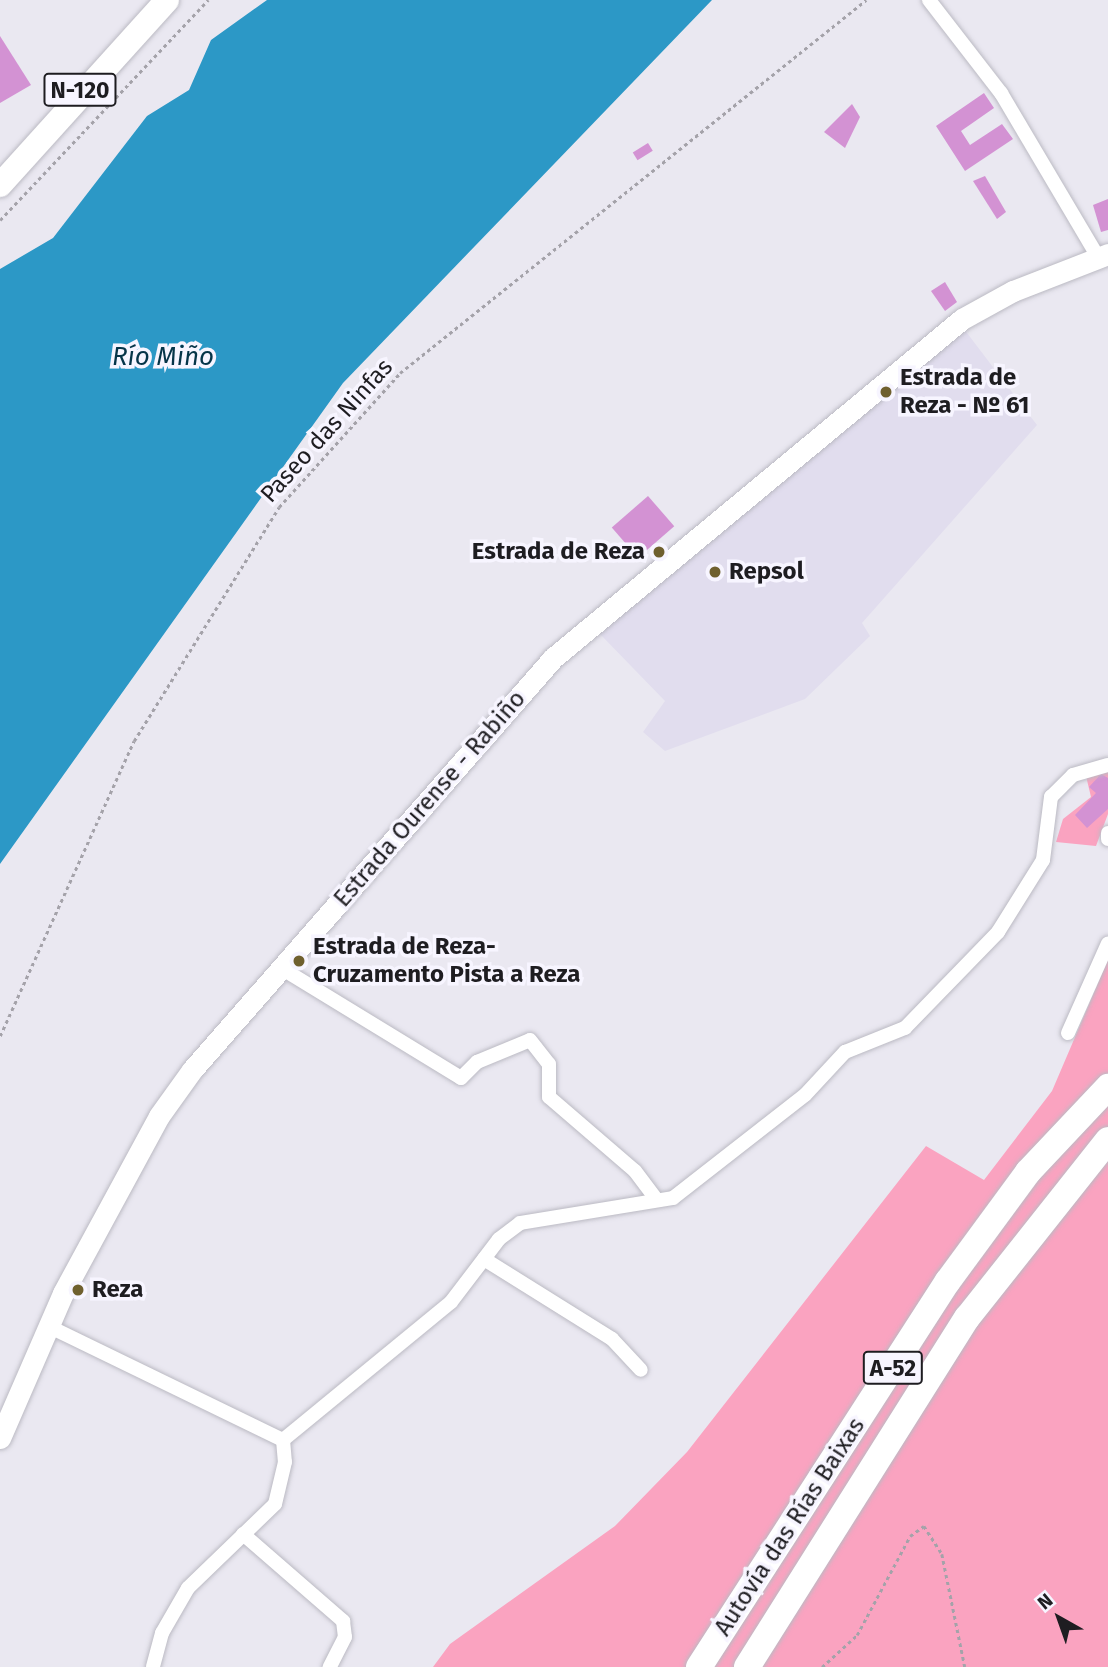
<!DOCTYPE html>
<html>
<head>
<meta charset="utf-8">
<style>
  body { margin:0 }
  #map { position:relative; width:1108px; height:1667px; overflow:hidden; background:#eae8f1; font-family:"Fira Sans",sans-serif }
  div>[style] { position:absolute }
  .built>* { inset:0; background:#e1ddee }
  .green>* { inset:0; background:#faa3c0 }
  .water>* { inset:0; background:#2c98c6 }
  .building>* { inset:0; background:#d392d3; transform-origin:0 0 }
  .path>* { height:2.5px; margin-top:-1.25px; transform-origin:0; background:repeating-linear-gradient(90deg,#a4a2a9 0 3.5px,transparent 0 7px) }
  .roads { filter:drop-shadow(0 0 2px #bbbac3) drop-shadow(0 0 2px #bbbac3) }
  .minor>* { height:14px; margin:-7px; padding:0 7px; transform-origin:7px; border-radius:7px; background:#fff }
  .secondary>* { height:21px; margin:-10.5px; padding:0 10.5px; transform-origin:10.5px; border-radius:10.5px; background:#fff }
  .trunk>* { height:24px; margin:-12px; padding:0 12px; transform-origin:12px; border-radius:12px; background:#fff }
  .motorway>* { height:26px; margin:-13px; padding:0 13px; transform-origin:13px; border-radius:13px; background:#fff }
  .dots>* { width:19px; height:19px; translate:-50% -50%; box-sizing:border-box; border:4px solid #f7f5ff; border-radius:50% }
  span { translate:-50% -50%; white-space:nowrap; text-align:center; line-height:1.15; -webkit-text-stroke:7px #f7f5ff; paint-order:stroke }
  .shield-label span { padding:2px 5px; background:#f7f5ff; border:2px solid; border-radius:5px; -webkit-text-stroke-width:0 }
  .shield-label { font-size:23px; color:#1e1d21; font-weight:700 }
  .poi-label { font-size:24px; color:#1e1d21; font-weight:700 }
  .left { translate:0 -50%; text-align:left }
  .right { translate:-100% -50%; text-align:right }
  .street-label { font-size:24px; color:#1e1d21 }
  .water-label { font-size:26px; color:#063549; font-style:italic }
  .north { position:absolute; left:1024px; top:1583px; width:70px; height:70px; -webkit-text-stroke:5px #f7f5ff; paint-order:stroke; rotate:320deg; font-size:19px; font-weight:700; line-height:28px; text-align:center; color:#1e1d21 }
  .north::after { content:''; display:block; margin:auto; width:24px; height:32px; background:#1e1d21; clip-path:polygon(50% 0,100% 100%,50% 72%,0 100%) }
</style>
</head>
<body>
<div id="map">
  <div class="built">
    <i style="clip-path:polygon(964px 329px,1037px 425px,862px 623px,870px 636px,805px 699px,665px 751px,643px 732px,665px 701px,599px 633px)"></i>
  </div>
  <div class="green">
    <i style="clip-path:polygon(1108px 769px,1108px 814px,1096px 846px,1056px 842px,1063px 819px,1091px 797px,1086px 776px)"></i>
    <i style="clip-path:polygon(1108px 960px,1108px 1667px,433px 1667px,450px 1644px,615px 1526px,687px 1452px,926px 1146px,984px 1180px,1052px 1091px)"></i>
  </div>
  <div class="water">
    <i style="clip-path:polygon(267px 0,712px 0,343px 383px,0 864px,0 269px,53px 238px,147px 116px,189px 90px,211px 40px)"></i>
  </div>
  <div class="building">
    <i style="clip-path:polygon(0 36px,31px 85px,0 103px)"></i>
    <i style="clip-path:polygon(984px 93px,994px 108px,961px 131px,970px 145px,1002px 124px,1013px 139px,965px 171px,936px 126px)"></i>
    <i style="clip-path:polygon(852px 104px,860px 117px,845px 148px,824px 132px)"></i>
    <i style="left:648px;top:143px;width:9px;height:18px;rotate:58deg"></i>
    <i style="clip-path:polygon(985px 176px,1006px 212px,997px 219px,973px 181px)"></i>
    <i style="clip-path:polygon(1108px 199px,1108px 230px,1101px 232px,1093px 205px)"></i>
    <i style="clip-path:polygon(945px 282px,957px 302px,945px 311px,931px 291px)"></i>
    <i style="left:648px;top:496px;width:40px;height:48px;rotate:49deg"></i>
    <i style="clip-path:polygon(1101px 774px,1108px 778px,1108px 809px,1087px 828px,1075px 815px,1096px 793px,1089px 787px)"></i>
  </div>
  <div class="path">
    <i style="left:0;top:220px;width:303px;rotate:-46.6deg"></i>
    <i style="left:0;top:1036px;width:324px;rotate:-65.6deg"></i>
    <i style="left:134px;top:741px;width:275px;rotate:-58.2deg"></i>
    <i style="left:279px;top:507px;width:181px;rotate:-47.9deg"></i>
    <i style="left:400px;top:373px;width:597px;rotate:-38.67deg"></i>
    <i style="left:822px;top:1667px;width:47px;rotate:-42.4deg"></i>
    <i style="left:857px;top:1635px;width:112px;rotate:-61.8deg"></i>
    <i style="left:910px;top:1536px;width:17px;rotate:-36deg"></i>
    <i style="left:924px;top:1526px;width:33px;rotate:57deg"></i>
    <i style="left:942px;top:1554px;width:115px;rotate:78.5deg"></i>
  </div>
  <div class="roads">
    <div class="minor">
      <i style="left:929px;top:0;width:118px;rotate:52.3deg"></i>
      <i style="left:1001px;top:93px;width:191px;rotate:59.4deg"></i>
      <i style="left:1108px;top:833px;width:6px;rotate:90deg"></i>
      <i style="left:281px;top:968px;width:211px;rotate:31.4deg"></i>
      <i style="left:461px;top:1078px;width:23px;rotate:-45deg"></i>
      <i style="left:477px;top:1062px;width:57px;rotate:-22.5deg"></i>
      <i style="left:530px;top:1040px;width:31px;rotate:52deg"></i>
      <i style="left:549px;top:1064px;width:33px;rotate:90deg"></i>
      <i style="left:549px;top:1097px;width:113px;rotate:40.7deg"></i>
      <i style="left:635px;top:1171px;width:35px;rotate:53deg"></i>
      <i style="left:1068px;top:1033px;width:98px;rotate:-66deg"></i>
      <i style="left:484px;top:1259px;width:151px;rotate:32deg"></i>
      <i style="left:612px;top:1339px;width:42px;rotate:46.9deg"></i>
      <i style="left:48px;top:1326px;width:261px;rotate:25.9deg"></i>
      <i style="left:283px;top:1440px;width:22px;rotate:85deg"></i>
      <i style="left:285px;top:1462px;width:43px;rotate:103.4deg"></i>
      <i style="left:275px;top:1504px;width:121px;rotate:136deg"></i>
      <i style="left:188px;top:1588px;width:52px;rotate:120deg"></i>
      <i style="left:162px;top:1633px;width:35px;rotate:105deg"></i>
      <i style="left:283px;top:1440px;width:217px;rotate:-39.4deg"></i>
      <i style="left:451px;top:1302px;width:79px;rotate:-52.7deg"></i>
      <i style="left:499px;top:1239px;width:26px;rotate:-37deg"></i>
      <i style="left:520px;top:1223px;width:155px;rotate:-9.3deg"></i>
      <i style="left:673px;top:1198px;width:167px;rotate:-38deg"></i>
      <i style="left:805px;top:1095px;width:59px;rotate:-47.1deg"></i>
      <i style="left:845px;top:1052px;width:65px;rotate:-21.8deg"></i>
      <i style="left:905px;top:1028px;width:134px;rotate:-45.9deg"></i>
      <i style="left:998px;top:932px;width:85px;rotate:-58deg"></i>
      <i style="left:1043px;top:860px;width:64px;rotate:-82.8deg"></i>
      <i style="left:1051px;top:797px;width:31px;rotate:-45deg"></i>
      <i style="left:1073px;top:775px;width:36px;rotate:-16deg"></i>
      <i style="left:243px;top:1534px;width:133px;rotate:41deg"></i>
      <i style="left:343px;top:1621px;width:16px;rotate:83deg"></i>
      <i style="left:345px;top:1637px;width:34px;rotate:117deg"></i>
    </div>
    <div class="secondary">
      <i style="left:0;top:1438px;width:158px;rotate:-66.5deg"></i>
      <i style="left:63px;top:1293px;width:201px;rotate:-61.5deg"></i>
      <i style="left:159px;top:1116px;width:57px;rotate:-54.3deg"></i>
      <i style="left:192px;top:1070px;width:548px;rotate:-48.77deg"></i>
      <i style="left:553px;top:658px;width:531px;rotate:-39.65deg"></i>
      <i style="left:962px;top:319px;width:58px;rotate:-28.8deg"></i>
      <i style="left:1013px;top:291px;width:102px;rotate:-21.3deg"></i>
    </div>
    <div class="trunk">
      <i style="left:0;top:185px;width:249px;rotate:-47.9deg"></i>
    </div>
    <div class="motorway">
      <i style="left:699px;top:1667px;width:459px;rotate:-57.2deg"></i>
      <i style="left:948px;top:1281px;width:135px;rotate:-53.7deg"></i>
      <i style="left:1028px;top:1172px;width:117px;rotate:-46.7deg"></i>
      <i style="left:747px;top:1667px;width:413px;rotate:-57.8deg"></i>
      <i style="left:967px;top:1318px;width:227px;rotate:-51.6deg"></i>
    </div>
  </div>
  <div class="dots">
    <i style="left:886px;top:392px;background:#6f602e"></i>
    <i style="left:659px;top:552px;background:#6f602e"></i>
    <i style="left:715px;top:572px;background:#6f602e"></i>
    <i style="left:299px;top:961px;background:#6f602e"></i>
    <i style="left:78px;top:1290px;background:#6f602e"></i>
  </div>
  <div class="shield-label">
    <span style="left:80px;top:90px">N-120</span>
    <span style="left:893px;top:1368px">A-52</span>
  </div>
  <div class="poi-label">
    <span class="left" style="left:900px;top:392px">Estrada de<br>Reza - Nº 61</span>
    <span class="right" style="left:645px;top:552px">Estrada de Reza</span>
    <span class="left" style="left:729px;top:572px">Repsol</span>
    <span class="left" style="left:313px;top:961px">Estrada de Reza-<br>Cruzamento Pista a Reza</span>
    <span class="left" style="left:92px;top:1290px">Reza</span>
  </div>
  <div class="street-label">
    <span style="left:327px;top:431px;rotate:-48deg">Paseo das Ninfas</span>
    <span style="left:430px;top:799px;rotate:-49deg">Estrada Ourense - Rabiño</span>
    <span style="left:790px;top:1527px;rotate:-57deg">Autovía das Rías Baixas</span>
  </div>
  <div class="water-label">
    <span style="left:163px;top:357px">Río Miño</span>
  </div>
  <div class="north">N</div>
</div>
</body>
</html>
